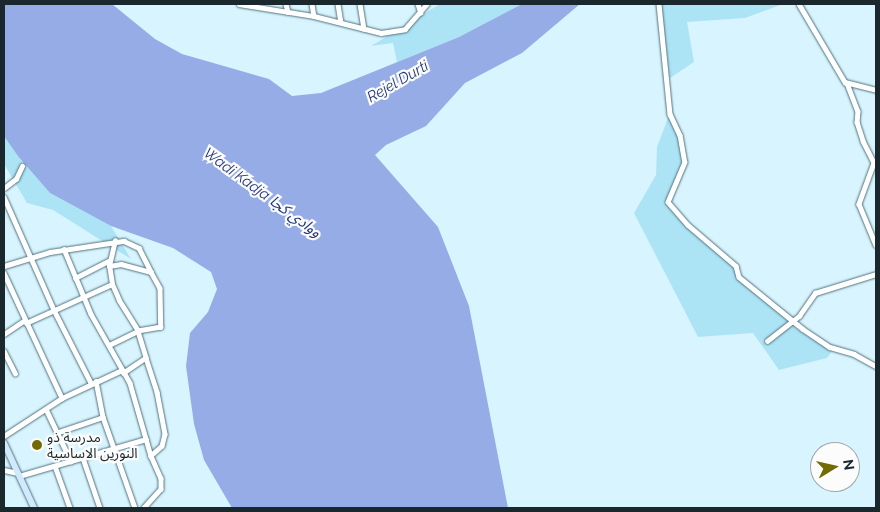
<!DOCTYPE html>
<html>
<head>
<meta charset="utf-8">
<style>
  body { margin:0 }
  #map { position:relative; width:880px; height:512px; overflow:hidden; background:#d8f5ff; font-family:Raleway,"Noto Sans Arabic",sans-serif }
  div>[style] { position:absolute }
  .green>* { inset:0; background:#ace4f6 }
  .water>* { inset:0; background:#95ace6 }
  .roads { filter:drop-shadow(0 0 1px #51727d) drop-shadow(0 0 1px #51727d) }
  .minor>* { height:4.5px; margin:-2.25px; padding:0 2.25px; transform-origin:2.25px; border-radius:2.25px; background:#fff }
  .secondary>* { height:6px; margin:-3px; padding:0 3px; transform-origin:3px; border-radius:3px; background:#d1e9fc }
  .dots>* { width:14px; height:14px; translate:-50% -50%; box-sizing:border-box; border:2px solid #fcfcfc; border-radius:50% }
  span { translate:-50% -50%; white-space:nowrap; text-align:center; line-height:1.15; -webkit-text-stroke:4.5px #fcfcfc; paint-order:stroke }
  .poi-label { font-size:14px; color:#1a282d }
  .left { translate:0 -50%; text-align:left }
  .water-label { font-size:15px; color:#213679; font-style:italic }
  .frame { position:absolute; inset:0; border:5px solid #1a282d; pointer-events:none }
  .north { position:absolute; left:810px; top:442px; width:50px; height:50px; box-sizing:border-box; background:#fcfcfc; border:1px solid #a2a7a9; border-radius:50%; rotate:81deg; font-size:14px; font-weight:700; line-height:20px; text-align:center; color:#1a282d }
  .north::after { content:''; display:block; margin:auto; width:18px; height:22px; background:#736a04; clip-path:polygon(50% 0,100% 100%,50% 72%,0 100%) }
</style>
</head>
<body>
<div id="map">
  <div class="green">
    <i style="clip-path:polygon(440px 4px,522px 4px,459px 37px,397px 62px,393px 43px,371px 46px)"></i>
    <i style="clip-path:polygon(660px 4px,783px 4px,745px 18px,687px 22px,694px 62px,670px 78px)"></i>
    <i style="clip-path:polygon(669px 115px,678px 135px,684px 162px,667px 198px,669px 205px,735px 267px,738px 277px,797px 329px,832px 351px,827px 358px,779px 370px,753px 333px,698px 337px,634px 213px,656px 175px,657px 147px)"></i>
    <i style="clip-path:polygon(4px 136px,50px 193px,111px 226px,131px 259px,53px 210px,27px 203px,4px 164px)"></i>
  </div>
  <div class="water">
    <i style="clip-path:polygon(4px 4px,112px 4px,155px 39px,182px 54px,269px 79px,292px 96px,321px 93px,459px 37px,522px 4px,580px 4px,522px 53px,465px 83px,426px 126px,386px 145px,375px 155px,438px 227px,469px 306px,508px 508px,232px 508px,204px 460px,194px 424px,186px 366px,190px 333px,208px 312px,217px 289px,211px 272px,173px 248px,111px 226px,50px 193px,18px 156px,4px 136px)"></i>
  </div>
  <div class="roads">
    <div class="minor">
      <i style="left:239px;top:4px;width:76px;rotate:9.1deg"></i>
      <i style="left:314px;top:16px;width:69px;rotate:14.2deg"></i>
      <i style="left:381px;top:33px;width:24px;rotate:-9deg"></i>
      <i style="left:405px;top:29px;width:33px;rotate:-49deg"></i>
      <i style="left:286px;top:4px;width:8px;rotate:76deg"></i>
      <i style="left:312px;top:4px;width:12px;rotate:81deg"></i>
      <i style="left:338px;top:4px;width:18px;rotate:81deg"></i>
      <i style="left:360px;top:4px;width:25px;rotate:81deg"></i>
      <i style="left:418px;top:4px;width:9px;rotate:72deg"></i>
      <i style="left:659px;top:4px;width:111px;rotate:84.3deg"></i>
      <i style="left:670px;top:114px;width:23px;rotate:65deg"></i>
      <i style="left:680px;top:135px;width:27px;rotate:80deg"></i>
      <i style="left:685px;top:162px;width:43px;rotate:113deg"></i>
      <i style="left:668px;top:202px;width:30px;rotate:49deg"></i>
      <i style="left:688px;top:225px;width:63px;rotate:40.5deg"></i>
      <i style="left:736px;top:266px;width:11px;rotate:75deg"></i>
      <i style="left:739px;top:277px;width:82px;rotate:39.1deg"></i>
      <i style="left:803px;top:329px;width:32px;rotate:34deg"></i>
      <i style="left:830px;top:347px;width:25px;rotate:16deg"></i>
      <i style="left:854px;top:354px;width:25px;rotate:29deg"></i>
      <i style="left:799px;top:4px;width:91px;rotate:59.5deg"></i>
      <i style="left:845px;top:82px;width:32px;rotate:14deg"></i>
      <i style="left:847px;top:83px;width:30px;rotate:69deg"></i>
      <i style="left:858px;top:111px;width:11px;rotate:95deg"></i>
      <i style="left:857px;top:122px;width:20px;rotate:72deg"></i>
      <i style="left:863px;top:141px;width:25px;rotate:63deg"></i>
      <i style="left:874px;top:163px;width:44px;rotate:110.1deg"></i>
      <i style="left:859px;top:204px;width:44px;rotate:67.5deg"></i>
      <i style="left:4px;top:188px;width:15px;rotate:-37deg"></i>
      <i style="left:16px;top:179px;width:14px;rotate:-65deg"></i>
      <i style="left:4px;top:197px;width:124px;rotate:66.1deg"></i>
      <i style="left:54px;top:310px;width:82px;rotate:63.1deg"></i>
      <i style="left:64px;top:249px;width:70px;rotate:67.4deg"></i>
      <i style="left:91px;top:314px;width:79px;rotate:60.5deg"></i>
      <i style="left:130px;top:383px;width:76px;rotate:74deg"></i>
      <i style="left:151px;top:456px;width:24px;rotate:66deg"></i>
      <i style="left:161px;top:478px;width:11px;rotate:90deg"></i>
      <i style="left:161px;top:489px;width:25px;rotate:132deg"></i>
      <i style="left:4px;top:266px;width:48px;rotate:-16.9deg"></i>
      <i style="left:50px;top:252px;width:75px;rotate:-8.5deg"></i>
      <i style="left:124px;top:241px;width:17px;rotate:25deg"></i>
      <i style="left:139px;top:248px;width:27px;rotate:63deg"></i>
      <i style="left:109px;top:266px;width:12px;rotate:-9deg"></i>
      <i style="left:121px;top:264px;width:31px;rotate:15deg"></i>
      <i style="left:151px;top:272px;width:18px;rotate:61deg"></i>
      <i style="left:160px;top:288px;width:39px;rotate:89deg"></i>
      <i style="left:161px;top:327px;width:23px;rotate:170deg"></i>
      <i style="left:138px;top:331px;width:36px;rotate:-122deg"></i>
      <i style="left:119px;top:300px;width:17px;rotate:-114deg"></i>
      <i style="left:112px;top:284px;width:18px;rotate:-99deg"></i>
      <i style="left:109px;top:266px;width:26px;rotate:-77deg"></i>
      <i style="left:4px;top:273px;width:138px;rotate:65.1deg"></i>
      <i style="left:75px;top:278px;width:38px;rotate:-27deg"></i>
      <i style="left:26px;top:323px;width:94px;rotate:-24.4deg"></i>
      <i style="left:4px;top:334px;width:25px;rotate:-34deg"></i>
      <i style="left:767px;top:341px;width:41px;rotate:-38deg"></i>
      <i style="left:799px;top:316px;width:28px;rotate:-55deg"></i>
      <i style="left:815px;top:293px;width:64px;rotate:-17.3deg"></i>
      <i style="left:109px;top:345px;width:32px;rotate:-26deg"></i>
      <i style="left:138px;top:331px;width:28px;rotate:73deg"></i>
      <i style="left:146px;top:358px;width:27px;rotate:146deg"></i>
      <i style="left:4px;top:351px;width:25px;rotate:63deg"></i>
      <i style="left:146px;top:358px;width:36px;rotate:72deg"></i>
      <i style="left:157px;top:392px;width:43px;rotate:79.2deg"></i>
      <i style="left:165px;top:434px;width:12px;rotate:104deg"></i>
      <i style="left:162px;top:446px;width:15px;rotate:138deg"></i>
      <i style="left:96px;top:381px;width:37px;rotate:79deg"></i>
      <i style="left:103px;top:417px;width:96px;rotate:70.6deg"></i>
      <i style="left:46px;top:409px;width:58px;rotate:64.3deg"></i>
      <i style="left:59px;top:432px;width:46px;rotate:-18.8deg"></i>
      <i style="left:4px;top:436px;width:69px;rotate:-33.2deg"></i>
      <i style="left:62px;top:398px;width:66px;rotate:-25deg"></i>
      <i style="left:83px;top:458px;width:53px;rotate:71.2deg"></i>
      <i style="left:55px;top:466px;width:45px;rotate:70.3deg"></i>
      <i style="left:4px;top:470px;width:14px;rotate:12deg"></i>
      <i style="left:19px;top:476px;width:132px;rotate:-16.2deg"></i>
    </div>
    <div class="secondary">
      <i style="left:4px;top:443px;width:72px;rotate:65.2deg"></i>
    </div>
  </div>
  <div class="dots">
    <i style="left:37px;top:445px;background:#736a04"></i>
  </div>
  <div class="poi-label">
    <span class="left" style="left:47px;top:445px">مدرسة ذو<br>النورين الاساسية</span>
  </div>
  <div class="water-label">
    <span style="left:398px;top:82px;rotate:-30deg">Rejel Durti</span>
    <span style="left:262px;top:193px;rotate:36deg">Wadi Kadja ووادي كجا</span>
  </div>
  <div class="frame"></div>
  <div class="north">N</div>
</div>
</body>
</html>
